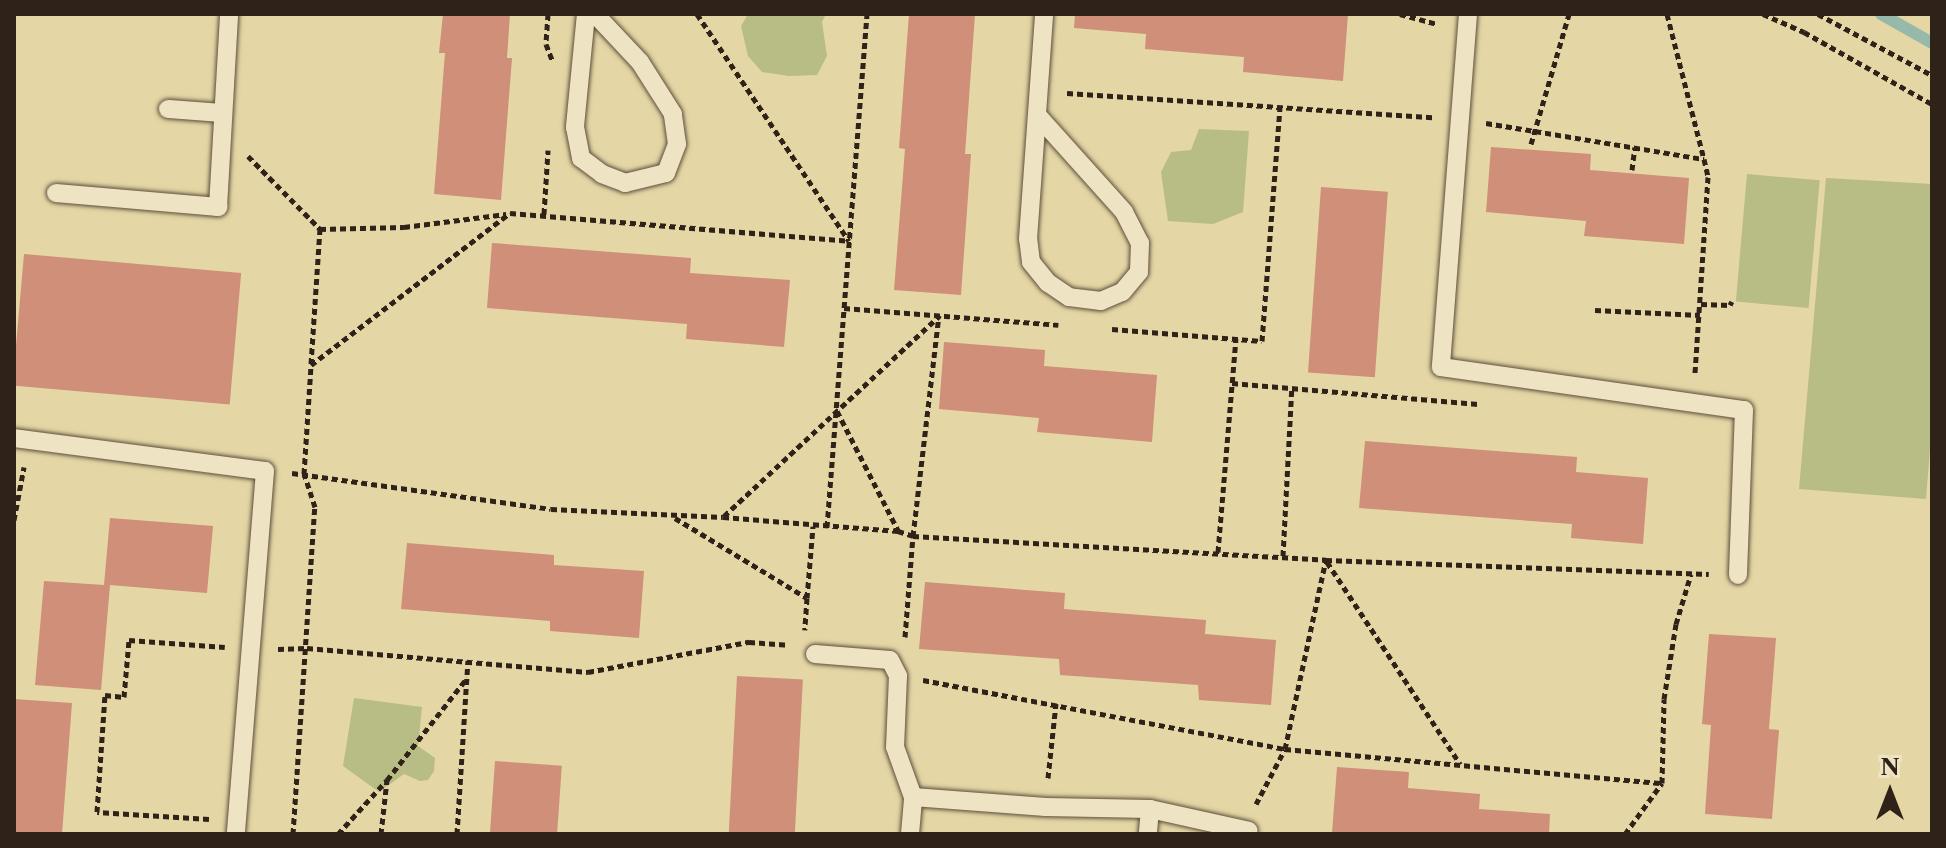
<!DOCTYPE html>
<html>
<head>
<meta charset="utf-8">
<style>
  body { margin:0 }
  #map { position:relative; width:1946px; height:848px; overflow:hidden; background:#e5d6a5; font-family:"Libre Caslon Text",serif }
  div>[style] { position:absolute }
  .green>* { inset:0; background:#b7bd84; transform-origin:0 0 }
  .stream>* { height:12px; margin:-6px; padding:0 6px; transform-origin:6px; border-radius:6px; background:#96b9aa }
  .building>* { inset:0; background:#cf8f78; transform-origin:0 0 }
  .path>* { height:5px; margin-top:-2.5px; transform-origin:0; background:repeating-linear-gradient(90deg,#2e2219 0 6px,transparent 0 10px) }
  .roads { filter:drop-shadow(0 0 2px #5c4f3c) drop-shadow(0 0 2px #5c4f3c) }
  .service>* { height:18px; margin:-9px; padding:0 9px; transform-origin:9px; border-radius:9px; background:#eee4c4 }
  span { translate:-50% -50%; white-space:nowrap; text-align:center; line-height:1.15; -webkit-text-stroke:6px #eee4c4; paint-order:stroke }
  .frame { position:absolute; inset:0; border:16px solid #2e2219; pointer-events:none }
  .north { position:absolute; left:1850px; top:752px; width:80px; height:80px; -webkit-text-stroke:6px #eee4c4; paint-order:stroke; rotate:0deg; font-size:22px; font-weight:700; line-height:32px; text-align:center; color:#2e2219 }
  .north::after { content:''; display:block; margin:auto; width:28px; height:36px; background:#2e2219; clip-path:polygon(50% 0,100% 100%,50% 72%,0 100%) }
</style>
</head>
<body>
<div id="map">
  <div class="green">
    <i style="clip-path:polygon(748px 14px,826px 14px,822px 22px,827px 56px,817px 75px,789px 76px,762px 72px,748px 56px,741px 26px)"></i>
    <i style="clip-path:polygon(1199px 129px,1249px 131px,1243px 212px,1213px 224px,1168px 221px,1161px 172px,1171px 152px,1191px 150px)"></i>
    <i style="left:1747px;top:174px;width:73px;height:128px;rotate:5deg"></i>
    <i style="clip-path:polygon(1826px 178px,1932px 184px,1932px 424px,1926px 499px,1799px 489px)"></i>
    <i style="clip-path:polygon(354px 698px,422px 707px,418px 746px,435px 758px,434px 771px,428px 780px,420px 781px,404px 774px,379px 792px,343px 766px)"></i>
  </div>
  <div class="stream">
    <i style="left:1881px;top:14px;width:59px;rotate:29.6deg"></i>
  </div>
  <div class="building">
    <i style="clip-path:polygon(443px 14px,510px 14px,507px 58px,512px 58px,501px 200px,434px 194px,445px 53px,439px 53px)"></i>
    <i style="clip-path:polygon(909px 14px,975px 14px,965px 154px,971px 154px,961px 295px,894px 290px,905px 149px,899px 148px)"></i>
    <i style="clip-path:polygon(1075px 14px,1348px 14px,1343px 81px,1243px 72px,1244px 57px,1145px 49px,1146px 34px,1074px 28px)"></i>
    <i style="clip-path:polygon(1491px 147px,1591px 154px,1590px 170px,1689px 178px,1684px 244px,1584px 236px,1586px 221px,1486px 212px)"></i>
    <i style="left:1321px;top:187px;width:67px;height:186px;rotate:4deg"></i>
    <i style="clip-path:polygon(492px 243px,691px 258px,690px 273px,790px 280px,784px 347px,686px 339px,687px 324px,487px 308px)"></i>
    <i style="left:24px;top:254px;width:218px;height:132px;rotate:5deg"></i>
    <i style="clip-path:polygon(944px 342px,1045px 350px,1044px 366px,1157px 375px,1152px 442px,1037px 432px,1039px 418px,939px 409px)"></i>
    <i style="clip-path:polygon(1365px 441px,1577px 457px,1576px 472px,1648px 478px,1643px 544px,1571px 538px,1572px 524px,1359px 508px)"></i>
    <i style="clip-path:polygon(110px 518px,213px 526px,207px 593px,110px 585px,101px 690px,35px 685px,44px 581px,104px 585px)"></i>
    <i style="clip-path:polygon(407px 543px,554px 555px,554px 565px,644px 571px,639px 638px,550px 631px,550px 621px,401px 609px)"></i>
    <i style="clip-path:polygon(925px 582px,1065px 593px,1064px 609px,1206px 620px,1205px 634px,1276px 640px,1271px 705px,1199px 700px,1198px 685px,1060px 675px,1059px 659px,919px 649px)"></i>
    <i style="clip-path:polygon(1709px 634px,1776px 638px,1769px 729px,1779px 730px,1772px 819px,1705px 814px,1711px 725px,1702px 724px)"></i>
    <i style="left:737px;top:676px;width:66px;height:158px;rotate:3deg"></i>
    <i style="clip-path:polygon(14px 699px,72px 703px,62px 834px,14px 834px)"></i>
    <i style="left:495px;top:761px;width:67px;height:73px;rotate:4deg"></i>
    <i style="clip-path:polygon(1337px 767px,1409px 772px,1408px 788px,1480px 794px,1479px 809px,1550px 814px,1549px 834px,1332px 833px)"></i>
  </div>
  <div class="path">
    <i style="left:548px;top:14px;width:30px;rotate:94deg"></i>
    <i style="left:546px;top:44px;width:17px;rotate:69deg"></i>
    <i style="left:697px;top:14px;width:273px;rotate:56.2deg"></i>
    <i style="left:1400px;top:14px;width:39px;rotate:15deg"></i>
    <i style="left:1667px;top:14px;width:150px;rotate:75.7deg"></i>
    <i style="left:1763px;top:14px;width:45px;rotate:23.7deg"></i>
    <i style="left:1804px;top:32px;width:147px;rotate:29.4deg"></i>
    <i style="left:1818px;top:14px;width:129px;rotate:28.2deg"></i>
    <i style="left:1067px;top:93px;width:366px;rotate:3.8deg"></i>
    <i style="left:1486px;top:123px;width:221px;rotate:9.4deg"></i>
    <i style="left:1704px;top:159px;width:18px;rotate:77deg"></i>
    <i style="left:1708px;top:177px;width:198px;rotate:93.8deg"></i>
    <i style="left:1531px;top:144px;width:135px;rotate:-73.7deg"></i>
    <i style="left:248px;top:156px;width:103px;rotate:45.4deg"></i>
    <i style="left:1632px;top:170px;width:23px;rotate:-83deg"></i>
    <i style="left:544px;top:214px;width:64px;rotate:-86.4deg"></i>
    <i style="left:1701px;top:304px;width:29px;rotate:2deg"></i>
    <i style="left:1730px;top:305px;width:4px;rotate:-63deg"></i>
    <i style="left:844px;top:308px;width:215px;rotate:4.5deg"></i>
    <i style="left:1595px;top:310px;width:105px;rotate:2.7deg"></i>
    <i style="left:1112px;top:329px;width:150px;rotate:4.6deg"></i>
    <i style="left:1262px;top:341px;width:236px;rotate:-85.6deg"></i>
    <i style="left:311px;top:364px;width:135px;rotate:-86.2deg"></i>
    <i style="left:320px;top:229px;width:84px;rotate:-1.4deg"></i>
    <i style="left:404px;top:227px;width:103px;rotate:-7.3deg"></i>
    <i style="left:1232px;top:383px;width:247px;rotate:4.9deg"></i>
    <i style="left:837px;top:411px;width:134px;rotate:62.9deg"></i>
    <i style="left:292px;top:473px;width:261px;rotate:7.9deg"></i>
    <i style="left:551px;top:509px;width:172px;rotate:2.7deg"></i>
    <i style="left:723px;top:517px;width:176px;rotate:4.6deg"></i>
    <i style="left:898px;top:531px;width:16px;rotate:18deg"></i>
    <i style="left:913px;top:536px;width:414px;rotate:3.3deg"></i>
    <i style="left:1326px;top:560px;width:383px;rotate:2.1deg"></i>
    <i style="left:724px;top:516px;width:294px;rotate:-42.9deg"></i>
    <i style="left:675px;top:518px;width:154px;rotate:31.2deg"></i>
    <i style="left:807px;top:598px;width:32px;rotate:94deg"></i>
    <i style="left:14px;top:520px;width:54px;rotate:-79.3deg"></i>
    <i style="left:827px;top:527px;width:515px;rotate:-85.54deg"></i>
    <i style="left:1218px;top:552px;width:214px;rotate:-85.2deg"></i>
    <i style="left:1283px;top:556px;width:169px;rotate:-87deg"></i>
    <i style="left:1327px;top:562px;width:242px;rotate:56.6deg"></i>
    <i style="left:807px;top:598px;width:72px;rotate:-85.2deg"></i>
    <i style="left:905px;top:637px;width:101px;rotate:-85.5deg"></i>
    <i style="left:913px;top:536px;width:222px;rotate:-83.3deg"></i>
    <i style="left:278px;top:649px;width:29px;rotate:-2deg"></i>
    <i style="left:307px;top:648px;width:282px;rotate:4.9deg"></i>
    <i style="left:588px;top:672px;width:164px;rotate:-10.6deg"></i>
    <i style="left:749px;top:642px;width:39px;rotate:4deg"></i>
    <i style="left:923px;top:680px;width:369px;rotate:10.8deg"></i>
    <i style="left:1285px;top:749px;width:379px;rotate:5.2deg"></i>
    <i style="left:1662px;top:783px;width:84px;rotate:-88.6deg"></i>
    <i style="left:1664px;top:699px;width:76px;rotate:-80.9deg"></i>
    <i style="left:1676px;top:624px;width:52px;rotate:-73.3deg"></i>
    <i style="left:1048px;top:778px;width:75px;rotate:-83.9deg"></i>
    <i style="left:1256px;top:804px;width:62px;rotate:-62.2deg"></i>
    <i style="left:1285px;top:749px;width:193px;rotate:-77.8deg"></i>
    <i style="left:209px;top:819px;width:112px;rotate:-176.4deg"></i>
    <i style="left:97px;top:812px;width:117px;rotate:-86.1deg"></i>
    <i style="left:105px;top:695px;width:19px;rotate:6deg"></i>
    <i style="left:124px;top:697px;width:57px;rotate:-85deg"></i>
    <i style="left:129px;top:640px;width:96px;rotate:4.2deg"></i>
    <i style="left:293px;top:834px;width:328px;rotate:-86.2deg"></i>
    <i style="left:315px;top:507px;width:35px;rotate:-108deg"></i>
    <i style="left:304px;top:474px;width:109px;rotate:-86.3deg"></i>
    <i style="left:311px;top:365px;width:250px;rotate:-37.4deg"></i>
    <i style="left:510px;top:213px;width:340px;rotate:4.7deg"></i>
    <i style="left:338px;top:834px;width:73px;rotate:-47.8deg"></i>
    <i style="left:387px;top:780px;width:130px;rotate:-51.9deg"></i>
    <i style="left:381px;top:834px;width:54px;rotate:-83.7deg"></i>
    <i style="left:457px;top:834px;width:174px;rotate:-86.4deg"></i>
    <i style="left:1625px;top:834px;width:63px;rotate:-54deg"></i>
  </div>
  <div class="roads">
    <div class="service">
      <i style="left:586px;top:14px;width:114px;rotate:95.6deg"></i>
      <i style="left:575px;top:127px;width:32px;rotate:79deg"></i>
      <i style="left:581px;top:158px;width:26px;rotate:37deg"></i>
      <i style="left:602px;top:174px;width:25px;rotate:21deg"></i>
      <i style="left:625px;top:183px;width:42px;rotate:-13.7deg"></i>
      <i style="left:666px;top:173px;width:31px;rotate:-69deg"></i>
      <i style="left:677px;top:144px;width:30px;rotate:-98deg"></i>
      <i style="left:673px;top:114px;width:62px;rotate:-122.4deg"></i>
      <i style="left:640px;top:62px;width:66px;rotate:-133.2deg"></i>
      <i style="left:1468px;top:14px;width:354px;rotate:94.4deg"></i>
      <i style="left:1441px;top:367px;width:306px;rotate:8.1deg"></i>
      <i style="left:1744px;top:410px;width:165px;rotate:92.1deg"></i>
      <i style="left:168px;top:109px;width:55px;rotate:4.2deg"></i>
      <i style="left:1038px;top:116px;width:129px;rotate:48.1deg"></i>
      <i style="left:1124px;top:212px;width:35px;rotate:63deg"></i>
      <i style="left:1140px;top:243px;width:29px;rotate:92deg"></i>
      <i style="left:1139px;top:272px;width:26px;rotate:130deg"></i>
      <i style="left:1122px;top:292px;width:23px;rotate:157deg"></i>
      <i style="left:1101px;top:301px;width:32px;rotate:-173deg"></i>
      <i style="left:1069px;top:297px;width:25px;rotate:-146deg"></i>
      <i style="left:1048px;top:283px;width:27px;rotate:-129deg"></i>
      <i style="left:1031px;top:262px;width:23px;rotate:-97deg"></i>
      <i style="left:1028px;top:239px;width:226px;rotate:-85.9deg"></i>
      <i style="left:56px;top:193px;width:163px;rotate:4.9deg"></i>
      <i style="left:218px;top:207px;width:193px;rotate:-86.7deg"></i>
      <i style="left:14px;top:438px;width:253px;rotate:7.5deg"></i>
      <i style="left:265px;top:471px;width:364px;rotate:94.6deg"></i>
      <i style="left:815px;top:654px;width:75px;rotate:4.6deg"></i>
      <i style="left:890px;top:660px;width:18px;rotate:63deg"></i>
      <i style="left:898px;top:676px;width:71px;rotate:92.4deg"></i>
      <i style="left:895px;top:747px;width:53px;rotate:70.2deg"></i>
      <i style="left:1150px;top:809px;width:101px;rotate:12.5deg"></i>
      <i style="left:910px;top:834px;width:37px;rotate:-85deg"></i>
      <i style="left:913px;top:797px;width:133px;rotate:4.3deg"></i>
      <i style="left:1046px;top:807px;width:104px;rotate:1.1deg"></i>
      <i style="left:1150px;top:809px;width:25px;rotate:95deg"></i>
    </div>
  </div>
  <div class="frame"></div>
  <div class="north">N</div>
</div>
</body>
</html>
